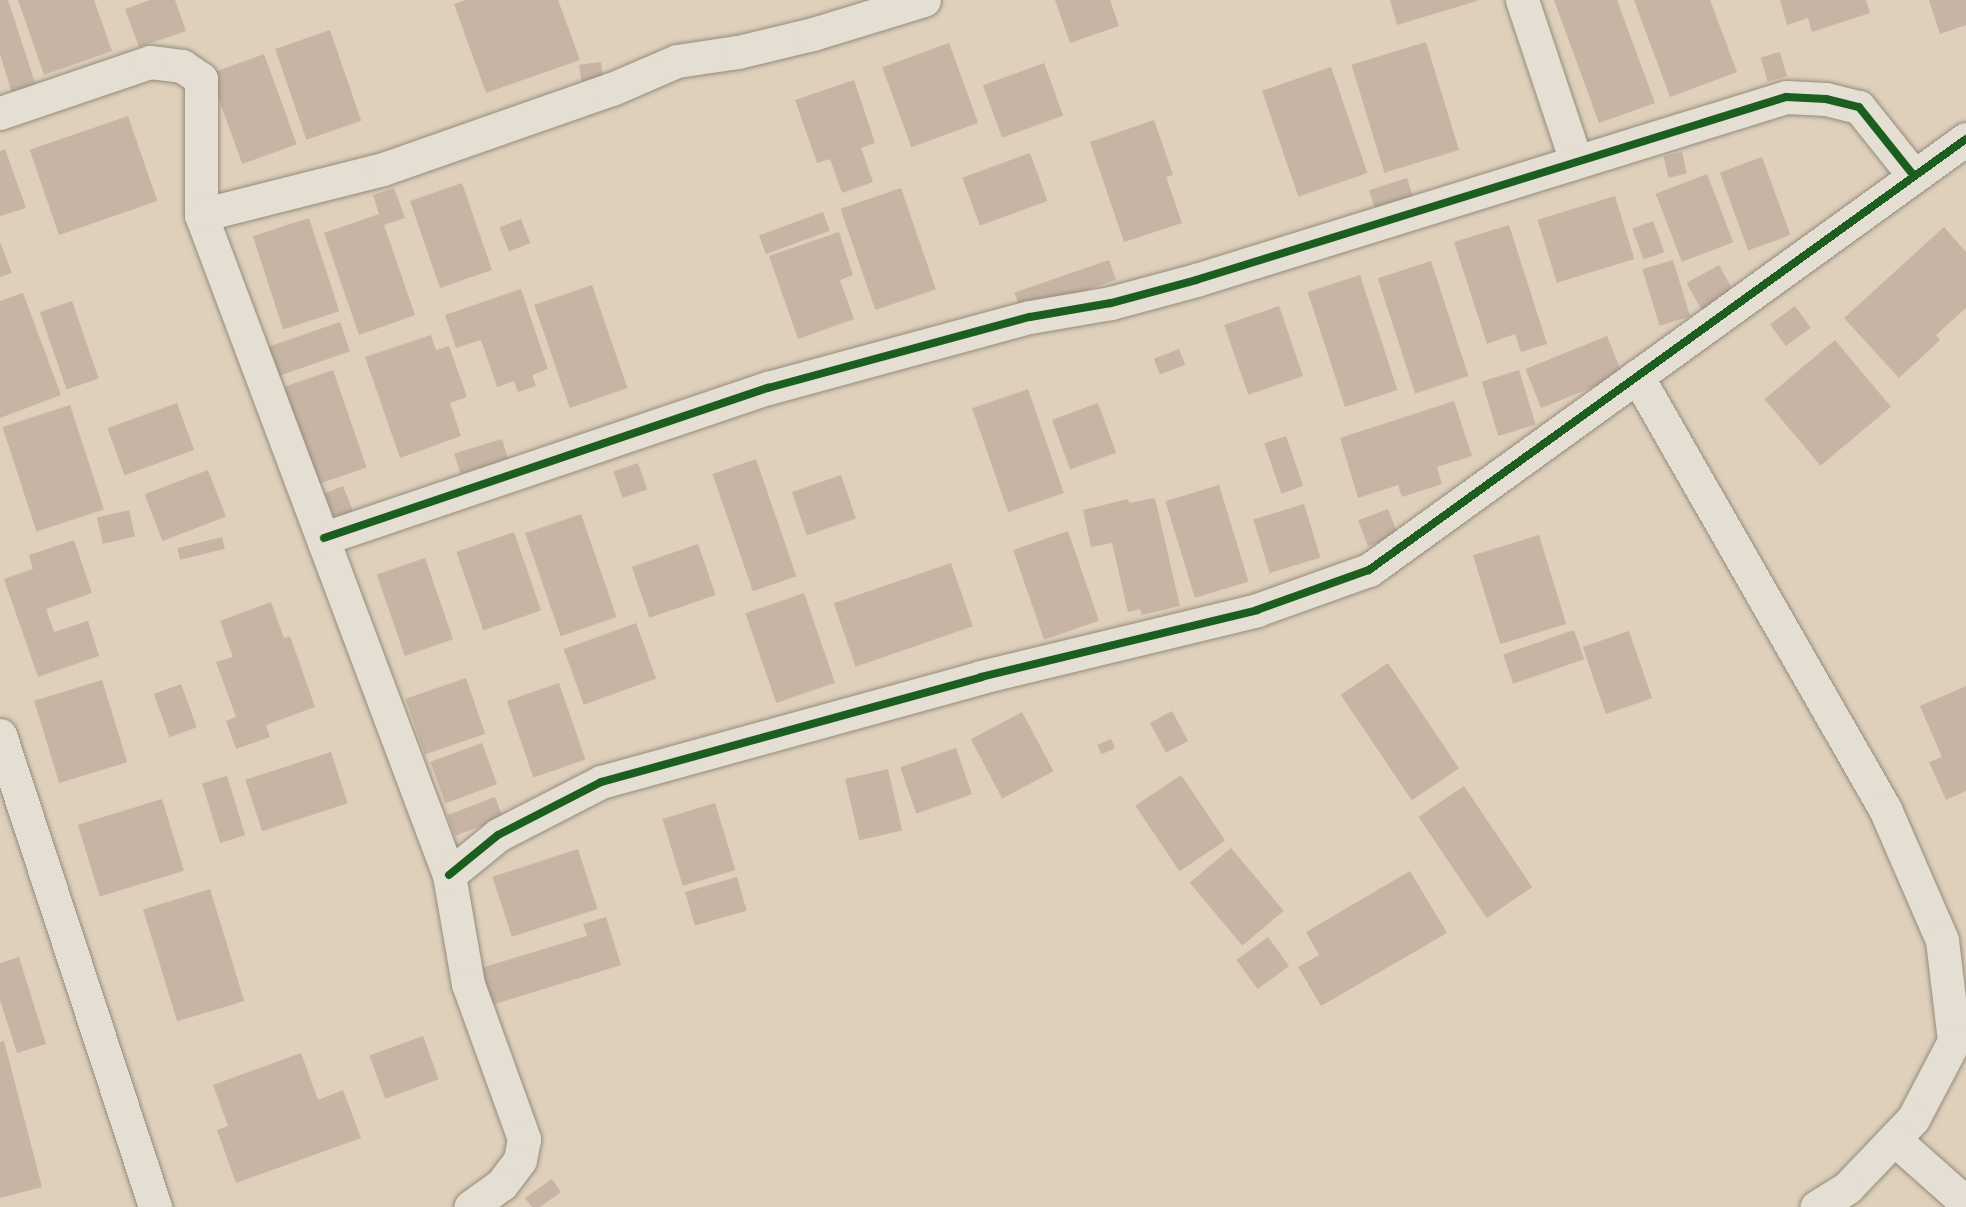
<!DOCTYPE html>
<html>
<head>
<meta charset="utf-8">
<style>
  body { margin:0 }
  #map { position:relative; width:1966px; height:1207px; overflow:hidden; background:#ded0bb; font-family:"Sorts Mill Goudy",serif }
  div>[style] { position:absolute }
  .building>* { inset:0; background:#c7b4a4; transform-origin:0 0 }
  .roads { filter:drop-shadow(0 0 2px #948b7d) drop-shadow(0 0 2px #948b7d) }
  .street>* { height:33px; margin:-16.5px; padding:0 16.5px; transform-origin:16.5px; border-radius:16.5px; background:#e4ded3 }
  .cycleway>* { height:8px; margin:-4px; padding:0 4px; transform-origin:4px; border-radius:4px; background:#1b5e20 }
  span { translate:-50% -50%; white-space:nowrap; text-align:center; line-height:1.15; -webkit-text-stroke:5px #f3e3c9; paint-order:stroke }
</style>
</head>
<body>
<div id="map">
  <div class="building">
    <i style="clip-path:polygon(0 0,8px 0,36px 86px,12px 93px,0 54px)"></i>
    <i style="clip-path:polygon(18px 0,94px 0,112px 51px,44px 75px)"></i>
    <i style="clip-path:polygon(150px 0,175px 0,186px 31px,139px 47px,125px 9px)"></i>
    <i style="clip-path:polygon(465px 0,558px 0,580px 60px,486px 93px,454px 4px)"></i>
    <i style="clip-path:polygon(1055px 0,1110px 0,1119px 26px,1070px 43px)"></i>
    <i style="clip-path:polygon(1390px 0,1477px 0,1477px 1px,1397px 25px)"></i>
    <i style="clip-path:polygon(1554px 0,1617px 0,1655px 103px,1599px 123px)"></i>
    <i style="clip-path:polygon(1634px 0,1710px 0,1737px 72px,1670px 97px)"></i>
    <i style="clip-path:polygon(1780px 0,1866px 0,1870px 13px,1812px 32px,1808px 18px,1787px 25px)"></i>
    <i style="clip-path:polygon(1929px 0,1966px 0,1966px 25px,1940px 34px)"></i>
    <i style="left:330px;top:30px;width:96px;height:58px;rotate:71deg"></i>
    <i style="left:1426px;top:42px;width:113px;height:78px;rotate:73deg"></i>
    <i style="left:949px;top:43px;width:85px;height:71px;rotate:70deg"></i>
    <i style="left:1780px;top:52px;width:25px;height:20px;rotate:74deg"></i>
    <i style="left:264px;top:54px;width:96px;height:58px;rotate:70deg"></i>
    <i style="left:601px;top:62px;width:24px;height:22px;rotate:83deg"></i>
    <i style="left:1044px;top:63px;width:56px;height:65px;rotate:70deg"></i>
    <i style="left:1331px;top:67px;width:112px;height:73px;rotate:71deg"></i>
    <i style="clip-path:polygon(854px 80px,875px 143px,861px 148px,873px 182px,842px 193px,830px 159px,817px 163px,795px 100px)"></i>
    <i style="left:128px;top:116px;width:90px;height:104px;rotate:71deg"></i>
    <i style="clip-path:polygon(1154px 120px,1173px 175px,1166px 177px,1182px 223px,1124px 242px,1090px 142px)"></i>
    <i style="clip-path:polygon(5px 149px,26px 208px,0 216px,0 151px)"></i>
    <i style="left:1682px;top:152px;width:22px;height:19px;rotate:77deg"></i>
    <i style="left:1030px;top:153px;width:51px;height:72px;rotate:70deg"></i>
    <i style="left:1762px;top:157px;width:83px;height:45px;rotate:70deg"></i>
    <i style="left:1707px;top:174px;width:73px;height:55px;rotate:69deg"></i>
    <i style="left:1407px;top:178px;width:23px;height:40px;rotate:72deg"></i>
    <i style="left:462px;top:183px;width:92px;height:55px;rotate:71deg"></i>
    <i style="clip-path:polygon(394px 188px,405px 218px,384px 225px,415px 315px,359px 335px,324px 233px,379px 214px,373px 195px)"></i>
    <i style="left:901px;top:188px;width:107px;height:64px;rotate:71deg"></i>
    <i style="left:1615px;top:196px;width:66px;height:81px;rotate:73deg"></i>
    <i style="left:823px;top:212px;width:20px;height:68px;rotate:70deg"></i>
    <i style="left:309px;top:218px;width:98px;height:59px;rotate:72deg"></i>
    <i style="left:521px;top:219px;width:26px;height:23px;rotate:69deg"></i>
    <i style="left:1653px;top:221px;width:33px;height:22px;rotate:70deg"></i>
    <i style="clip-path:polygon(1509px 225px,1547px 344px,1521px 352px,1515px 334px,1487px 344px,1454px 242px)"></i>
    <i style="clip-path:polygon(1944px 227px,1966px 252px,1966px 308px,1936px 335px,1940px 340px,1899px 378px,1844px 318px)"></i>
    <i style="clip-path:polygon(839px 232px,853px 275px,840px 280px,854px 319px,798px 339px,769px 256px)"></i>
    <i style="clip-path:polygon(0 242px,12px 273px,0 277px)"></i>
    <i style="left:1109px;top:260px;width:21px;height:100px;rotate:71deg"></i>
    <i style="left:1673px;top:260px;width:59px;height:32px;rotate:73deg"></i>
    <i style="left:1431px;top:261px;width:121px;height:56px;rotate:72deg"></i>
    <i style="left:1719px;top:265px;width:35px;height:37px;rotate:61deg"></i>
    <i style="left:1360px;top:275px;width:121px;height:55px;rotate:72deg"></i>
    <i style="left:592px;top:285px;width:109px;height:61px;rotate:71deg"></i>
    <i style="clip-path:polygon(521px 289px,548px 369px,532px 375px,536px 386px,518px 392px,514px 381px,497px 387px,481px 340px,456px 348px,445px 315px)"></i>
    <i style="clip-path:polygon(23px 293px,61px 395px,0 418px,0 301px)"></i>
    <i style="left:72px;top:301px;width:82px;height:34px;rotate:71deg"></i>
    <i style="left:1279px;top:306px;width:74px;height:58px;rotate:71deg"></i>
    <i style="left:1795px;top:306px;width:27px;height:31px;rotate:54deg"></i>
    <i style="left:340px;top:322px;width:31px;height:78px;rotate:71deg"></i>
    <i style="clip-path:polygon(431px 335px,436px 350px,449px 346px,467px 397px,450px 403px,461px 436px,400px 458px,365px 357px)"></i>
    <i style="left:1607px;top:336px;width:42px;height:88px;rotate:68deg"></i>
    <i style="left:1835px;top:340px;width:87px;height:92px;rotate:50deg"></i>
    <i style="left:1179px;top:349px;width:17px;height:27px;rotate:69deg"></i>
    <i style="left:333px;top:370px;width:103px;height:57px;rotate:71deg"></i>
    <i style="left:1519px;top:370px;width:57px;height:39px;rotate:73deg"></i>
    <i style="left:1028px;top:389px;width:110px;height:59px;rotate:71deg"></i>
    <i style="clip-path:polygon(1454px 401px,1472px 456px,1437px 467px,1442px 484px,1402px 497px,1398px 485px,1358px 498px,1340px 438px)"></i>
    <i style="left:177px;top:403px;width:50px;height:74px;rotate:70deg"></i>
    <i style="left:1098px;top:403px;width:53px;height:49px;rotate:70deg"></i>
    <i style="left:70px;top:405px;width:110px;height:71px;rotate:72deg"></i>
    <i style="left:1286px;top:436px;width:53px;height:23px;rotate:71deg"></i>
    <i style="left:502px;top:439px;width:21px;height:50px;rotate:73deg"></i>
    <i style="left:756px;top:459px;width:124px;height:46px;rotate:71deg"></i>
    <i style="left:638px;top:463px;width:28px;height:26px;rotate:71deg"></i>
    <i style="left:208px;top:470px;width:50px;height:68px;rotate:69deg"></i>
    <i style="left:841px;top:475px;width:46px;height:52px;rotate:71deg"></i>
    <i style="left:1219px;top:485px;width:101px;height:56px;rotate:73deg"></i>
    <i style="left:343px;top:486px;width:27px;height:20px;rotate:68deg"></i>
    <i style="clip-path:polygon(1155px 498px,1180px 606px,1142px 615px,1140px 609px,1128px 612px,1112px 543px,1091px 547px,1083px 510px,1128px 499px,1129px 503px)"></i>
    <i style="left:1304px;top:504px;width:56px;height:53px;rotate:73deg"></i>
    <i style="left:1388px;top:509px;width:28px;height:32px;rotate:69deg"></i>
    <i style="left:129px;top:510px;width:27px;height:33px;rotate:77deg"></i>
    <i style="left:581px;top:514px;width:109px;height:59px;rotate:71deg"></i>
    <i style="left:1068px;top:531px;width:95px;height:58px;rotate:71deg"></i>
    <i style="left:514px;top:532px;width:83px;height:61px;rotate:71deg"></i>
    <i style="left:1539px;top:535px;width:93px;height:69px;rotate:73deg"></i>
    <i style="left:222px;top:537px;width:12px;height:46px;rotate:76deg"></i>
    <i style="clip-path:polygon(74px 540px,92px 593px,46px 609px,54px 632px,88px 621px,99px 656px,38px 677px,4px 579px,33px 569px,29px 555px)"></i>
    <i style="left:698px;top:544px;width:54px;height:70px;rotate:71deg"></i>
    <i style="left:425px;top:558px;width:86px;height:51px;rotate:71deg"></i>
    <i style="left:951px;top:563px;width:67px;height:124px;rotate:71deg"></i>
    <i style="left:804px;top:593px;width:95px;height:62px;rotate:71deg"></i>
    <i style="clip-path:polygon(271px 602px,284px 638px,290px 636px,315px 707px,266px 725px,270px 737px,236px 749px,226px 721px,236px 717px,216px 662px,233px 657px,220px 621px)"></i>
    <i style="left:636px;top:623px;width:59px;height:77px;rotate:70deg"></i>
    <i style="left:1574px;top:630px;width:31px;height:75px;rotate:71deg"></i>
    <i style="left:1629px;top:631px;width:71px;height:49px;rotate:71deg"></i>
    <i style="left:1388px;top:663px;width:127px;height:57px;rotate:56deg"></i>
    <i style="left:466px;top:678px;width:59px;height:64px;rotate:71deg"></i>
    <i style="left:102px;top:680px;width:86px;height:71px;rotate:73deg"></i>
    <i style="left:559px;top:683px;width:81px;height:55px;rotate:71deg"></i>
    <i style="left:181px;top:684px;width:46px;height:29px;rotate:70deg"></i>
    <i style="clip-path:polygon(1966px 686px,1966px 791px,1946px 800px,1929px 762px,1942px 757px,1920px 706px)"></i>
    <i style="left:1172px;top:711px;width:34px;height:25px;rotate:62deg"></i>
    <i style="left:1022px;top:712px;width:67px;height:58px;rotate:62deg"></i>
    <i style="left:1111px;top:739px;width:10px;height:15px;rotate:66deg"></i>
    <i style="left:482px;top:743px;width:44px;height:55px;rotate:70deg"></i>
    <i style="left:956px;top:748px;width:49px;height:59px;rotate:71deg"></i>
    <i style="left:331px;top:752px;width:54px;height:90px;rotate:72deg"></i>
    <i style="left:888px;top:769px;width:63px;height:44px;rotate:77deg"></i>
    <i style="left:1181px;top:775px;width:79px;height:55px;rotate:56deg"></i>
    <i style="left:227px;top:776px;width:62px;height:26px;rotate:73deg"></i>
    <i style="left:1464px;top:786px;width:122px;height:55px;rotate:56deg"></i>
    <i style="left:495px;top:797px;width:22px;height:51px;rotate:69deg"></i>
    <i style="left:162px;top:799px;width:75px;height:88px;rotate:73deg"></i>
    <i style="left:715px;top:803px;width:70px;height:55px;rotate:73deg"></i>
    <i style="left:1231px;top:848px;width:82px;height:54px;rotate:50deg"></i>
    <i style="left:578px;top:849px;width:63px;height:90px;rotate:72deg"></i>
    <i style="clip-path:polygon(1410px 871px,1447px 933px,1321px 1006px,1298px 967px,1319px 955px,1306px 932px)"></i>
    <i style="left:737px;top:877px;width:35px;height:54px;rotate:74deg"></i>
    <i style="left:210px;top:889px;width:117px;height:70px;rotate:73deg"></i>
    <i style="clip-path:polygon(606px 917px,621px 965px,482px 1008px,471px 971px,587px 936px,583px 924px)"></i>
    <i style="left:1268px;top:937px;width:36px;height:39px;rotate:54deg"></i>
    <i style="clip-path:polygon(19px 957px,46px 1044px,17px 1053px,0 1000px,0 963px)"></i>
    <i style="left:423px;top:1036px;width:46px;height:57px;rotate:70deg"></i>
    <i style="clip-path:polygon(4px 1041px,42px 1187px,0 1198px,0 1042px)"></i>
    <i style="clip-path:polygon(301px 1053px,318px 1100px,343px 1090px,361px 1138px,236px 1183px,217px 1130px,228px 1126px,213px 1085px)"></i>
    <i style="clip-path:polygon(552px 1179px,561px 1192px,540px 1207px,532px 1207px,525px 1198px)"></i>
  </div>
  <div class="roads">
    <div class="street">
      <i style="left:1522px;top:0;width:170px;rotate:71.5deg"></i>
      <i style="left:0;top:113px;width:158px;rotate:-18.8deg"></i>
      <i style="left:150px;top:62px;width:32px;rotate:7deg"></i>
      <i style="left:182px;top:66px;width:23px;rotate:34deg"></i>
      <i style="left:201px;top:79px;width:136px;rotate:90deg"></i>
      <i style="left:201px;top:215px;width:705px;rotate:69.41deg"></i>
      <i style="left:449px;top:875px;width:111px;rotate:80.1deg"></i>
      <i style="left:468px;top:984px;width:165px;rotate:70.1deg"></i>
      <i style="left:524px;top:1139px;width:21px;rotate:101deg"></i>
      <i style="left:520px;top:1160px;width:30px;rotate:127deg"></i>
      <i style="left:502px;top:1184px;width:39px;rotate:144deg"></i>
      <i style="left:201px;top:215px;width:188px;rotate:-14.2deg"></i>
      <i style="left:383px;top:169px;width:243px;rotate:-19.3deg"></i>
      <i style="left:612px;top:89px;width:71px;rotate:-23.3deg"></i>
      <i style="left:677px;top:61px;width:62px;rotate:-8.4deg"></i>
      <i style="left:738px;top:52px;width:77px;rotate:-13.5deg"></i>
      <i style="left:813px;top:34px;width:116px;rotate:-17deg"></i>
      <i style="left:1637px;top:376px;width:499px;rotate:60.2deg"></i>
      <i style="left:1885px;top:809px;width:143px;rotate:66.5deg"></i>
      <i style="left:1942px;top:940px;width:102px;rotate:83.2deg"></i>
      <i style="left:1954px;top:1041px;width:88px;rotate:117.7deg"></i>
      <i style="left:1913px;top:1119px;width:95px;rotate:133.7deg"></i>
      <i style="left:1847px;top:1188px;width:36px;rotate:148deg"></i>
      <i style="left:324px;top:538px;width:469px;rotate:-18.7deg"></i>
      <i style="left:768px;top:388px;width:271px;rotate:-15.2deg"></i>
      <i style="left:1030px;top:317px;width:82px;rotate:-9.8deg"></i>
      <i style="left:1111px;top:303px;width:88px;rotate:-15.1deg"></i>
      <i style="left:1196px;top:280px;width:618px;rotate:-17.23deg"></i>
      <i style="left:1786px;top:97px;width:40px;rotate:2.9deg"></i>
      <i style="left:1826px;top:99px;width:34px;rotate:14deg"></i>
      <i style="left:1859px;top:107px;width:88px;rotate:51.4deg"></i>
      <i style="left:0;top:735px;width:497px;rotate:71.8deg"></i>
      <i style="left:449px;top:875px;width:63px;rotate:-39.2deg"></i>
      <i style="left:498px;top:835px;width:116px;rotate:-27.2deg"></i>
      <i style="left:601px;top:782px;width:394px;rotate:-15.4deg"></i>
      <i style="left:981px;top:677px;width:284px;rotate:-13.6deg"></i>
      <i style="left:1257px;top:610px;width:119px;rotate:-19.7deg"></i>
      <i style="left:1369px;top:570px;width:736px;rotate:-35.83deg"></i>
      <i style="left:1894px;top:1139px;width:96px;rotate:41.6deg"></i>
    </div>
  </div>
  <div class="cycleway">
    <i style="left:324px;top:538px;width:469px;rotate:-18.7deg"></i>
    <i style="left:768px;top:388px;width:271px;rotate:-15.2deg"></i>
    <i style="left:1030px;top:317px;width:82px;rotate:-9.8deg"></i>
    <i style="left:1111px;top:303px;width:88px;rotate:-15.1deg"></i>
    <i style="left:1196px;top:280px;width:618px;rotate:-17.23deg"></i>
    <i style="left:1786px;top:97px;width:40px;rotate:2.9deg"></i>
    <i style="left:1826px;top:99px;width:34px;rotate:14deg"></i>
    <i style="left:1859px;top:107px;width:88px;rotate:51.4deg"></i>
    <i style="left:449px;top:875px;width:63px;rotate:-39.2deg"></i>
    <i style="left:498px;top:835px;width:116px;rotate:-27.2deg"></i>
    <i style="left:601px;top:782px;width:394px;rotate:-15.4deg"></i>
    <i style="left:981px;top:677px;width:284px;rotate:-13.6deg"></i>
    <i style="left:1257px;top:610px;width:119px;rotate:-19.7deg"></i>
    <i style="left:1369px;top:570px;width:736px;rotate:-35.83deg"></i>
  </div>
</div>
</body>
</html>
